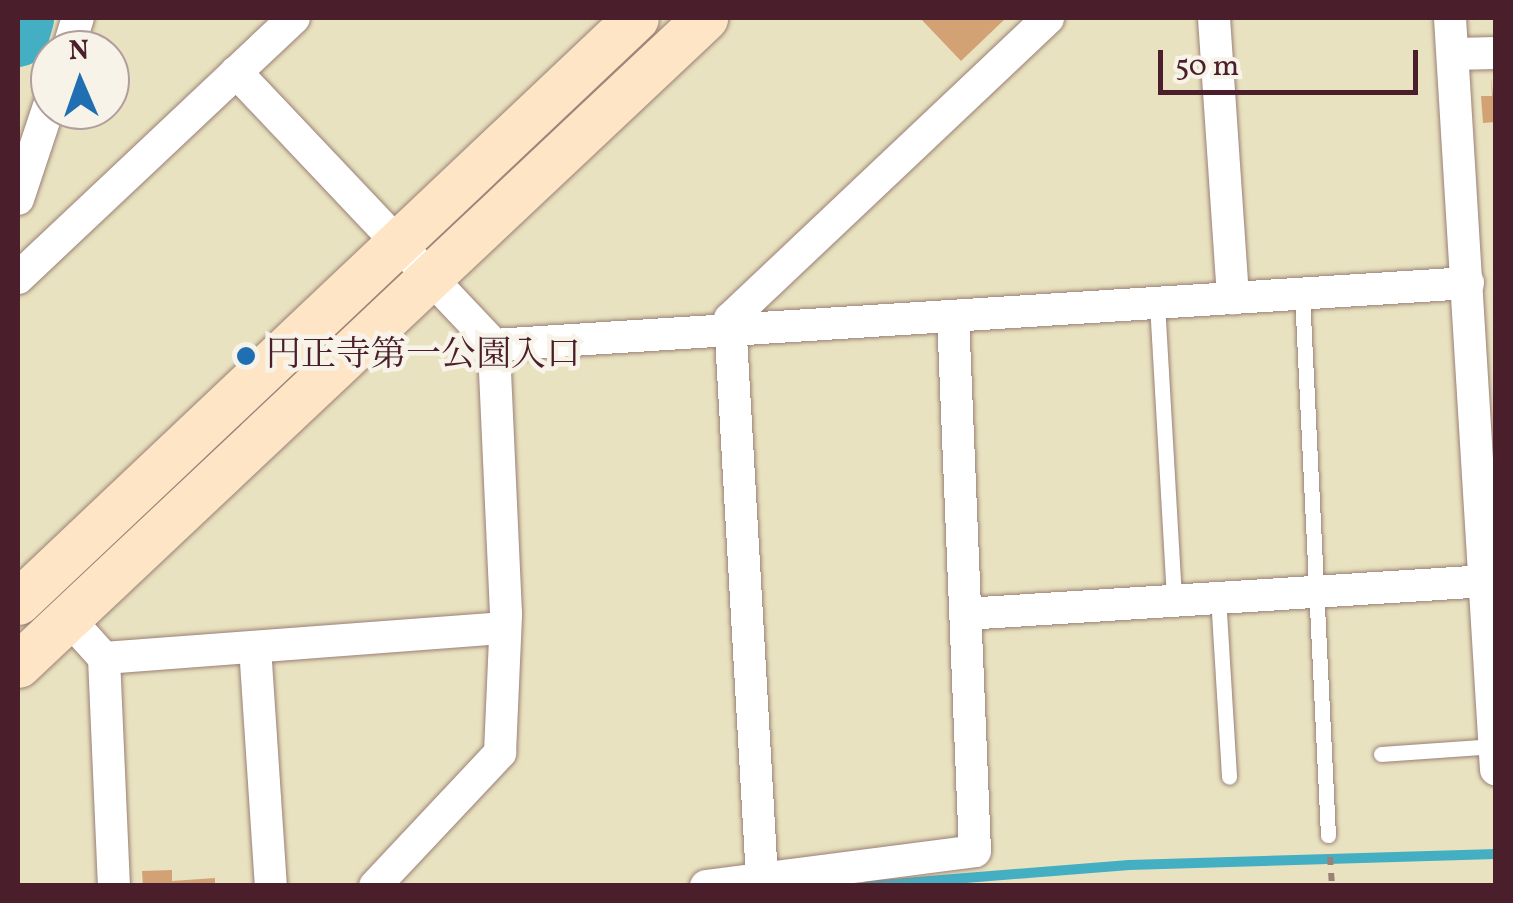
<!DOCTYPE html>
<html>
<head>
<meta charset="utf-8">
<style>
  body { margin:0 }
  #map { position:relative; width:1513px; height:903px; overflow:hidden; background:#e9e2c0; font-family:Vollkorn,"Noto Serif JP",serif }
  div>[style] { position:absolute }
  .stream>* { height:10px; margin:-5px; padding:0 5px; transform-origin:5px; border-radius:5px; background:#44aec3 }
  .river>* { height:62px; margin:-31px; padding:0 31px; transform-origin:31px; border-radius:31px; background:#44aec3 }
  .building>* { inset:0; background:#d2a275 }
  .path>* { height:6px; margin-top:-3px; transform-origin:0; background:repeating-linear-gradient(90deg,#9a8076 0 8px,transparent 0 16px) }
  .roads { filter:drop-shadow(0 0 2px #9a8076) drop-shadow(0 0 2px #9a8076) }
  .lane>* { height:15px; margin:-7.5px; padding:0 7.5px; transform-origin:7.5px; border-radius:7.5px; background:#fff }
  .street>* { height:32px; margin:-16px; padding:0 16px; transform-origin:16px; border-radius:16px; background:#fff }
  .secondary>* { height:45px; margin:-22.5px; padding:0 22.5px; transform-origin:22.5px; border-radius:22.5px; background:#fee5c5 }
  .dots>* { width:28px; height:28px; translate:-50% -50%; box-sizing:border-box; border:5px solid #f7f3e8; border-radius:50% }
  span { translate:-50% -50%; white-space:nowrap; text-align:center; line-height:1.15; -webkit-text-stroke:9px #f7f3e8; paint-order:stroke }
  .poi-label { font-size:35px; color:#4a1f2b }
  .left { translate:0 -50%; text-align:left }
  .frame { position:absolute; inset:0; border:20px solid #4a1f2b; pointer-events:none }
  .north { position:absolute; left:30px; top:30px; width:100px; height:100px; box-sizing:border-box; background:#f7f3e8; border:2px solid #b29e9c; border-radius:50%; rotate:358deg; font-size:28px; font-weight:700; line-height:40px; text-align:center; color:#4a1f2b }
  .north::after { content:''; display:block; margin:auto; width:35px; height:45px; background:#1f6fb2; clip-path:polygon(50% 0,100% 100%,50% 72%,0 100%) }
  .scale { position:absolute; left:1158px; top:50px; width:260px; height:45px; box-sizing:border-box; border:5px solid #4a1f2b; border-top:0; padding-left:12px; font-size:30px; line-height:35px; white-space:nowrap; color:#4a1f2b; -webkit-text-stroke:8px #f7f3e8; paint-order:stroke }
</style>
</head>
<body>
<div id="map">
  <div class="stream">
    <i style="left:867px;top:886px;width:263px;rotate:-4.6deg"></i>
    <i style="left:1129px;top:865px;width:367px;rotate:-1.7deg"></i>
  </div>
  <div class="river">
    <i style="left:18px;top:36px;width:19px;rotate:-74deg"></i>
  </div>
  <div class="building">
    <i style="clip-path:polygon(920px 18px,1006px 18px,961px 61px)"></i>
    <i style="clip-path:polygon(1491px 77px,1496px 122px,1483px 123px,1481px 96px,1492px 96px)"></i>
    <i style="clip-path:polygon(172px 870px,172px 881px,215px 878px,215px 886px,143px 886px,142px 871px)"></i>
  </div>
  <div class="path">
    <i style="left:1330px;top:857px;width:29px;rotate:86deg"></i>
  </div>
  <div class="roads">
    <div class="lane">
      <i style="left:1302px;top:294px;width:542px;rotate:87.25deg"></i>
      <i style="left:1157px;top:303px;width:295px;rotate:86.7deg"></i>
      <i style="left:1218px;top:596px;width:181px;rotate:86.5deg"></i>
      <i style="left:1381px;top:754px;width:114px;rotate:-4deg"></i>
    </div>
    <div class="street">
      <i style="left:1214px;top:18px;width:281px;rotate:86.1deg"></i>
      <i style="left:1450px;top:18px;width:753px;rotate:86.5deg"></i>
      <i style="left:68px;top:50px;width:34px;rotate:-73deg"></i>
      <i style="left:1453px;top:54px;width:43px;rotate:-1.3deg"></i>
      <i style="left:236px;top:72px;width:376px;rotate:46.6deg"></i>
      <i style="left:494px;top:345px;width:976px;rotate:-3.64deg"></i>
      <i style="left:18px;top:199px;width:101px;rotate:-71.6deg"></i>
      <i style="left:18px;top:278px;width:379px;rotate:-43.3deg"></i>
      <i style="left:965px;top:614px;width:523px;rotate:-3.62deg"></i>
      <i style="left:68px;top:618px;width:54px;rotate:48deg"></i>
      <i style="left:104px;top:658px;width:402px;rotate:-4.3deg"></i>
      <i style="left:255px;top:647px;width:240px;rotate:86.2deg"></i>
      <i style="left:104px;top:658px;width:228px;rotate:87.5deg"></i>
      <i style="left:762px;top:878px;width:560px;rotate:-93.28deg"></i>
      <i style="left:730px;top:319px;width:438px;rotate:-43.4deg"></i>
      <i style="left:375px;top:886px;width:183px;rotate:-46.8deg"></i>
      <i style="left:500px;top:753px;width:139px;rotate:-87.5deg"></i>
      <i style="left:506px;top:614px;width:269px;rotate:-92.6deg"></i>
      <i style="left:706px;top:886px;width:271px;rotate:-7.4deg"></i>
      <i style="left:975px;top:851px;width:535px;rotate:-92.35deg"></i>
    </div>
    <div class="secondary">
      <i style="left:18px;top:602px;width:850px;rotate:-43.38deg"></i>
      <i style="left:18px;top:665px;width:944px;rotate:-43.28deg"></i>
    </div>
  </div>
  <div class="dots">
    <i style="left:246px;top:356px;background:#1f6fb2"></i>
  </div>
  <div class="poi-label">
    <span class="left" style="left:266px;top:356px">円正寺第一公園入口</span>
  </div>
  <div class="frame"></div>
  <div class="north">N</div>
  <div class="scale">50 m</div>
</div>
</body>
</html>
